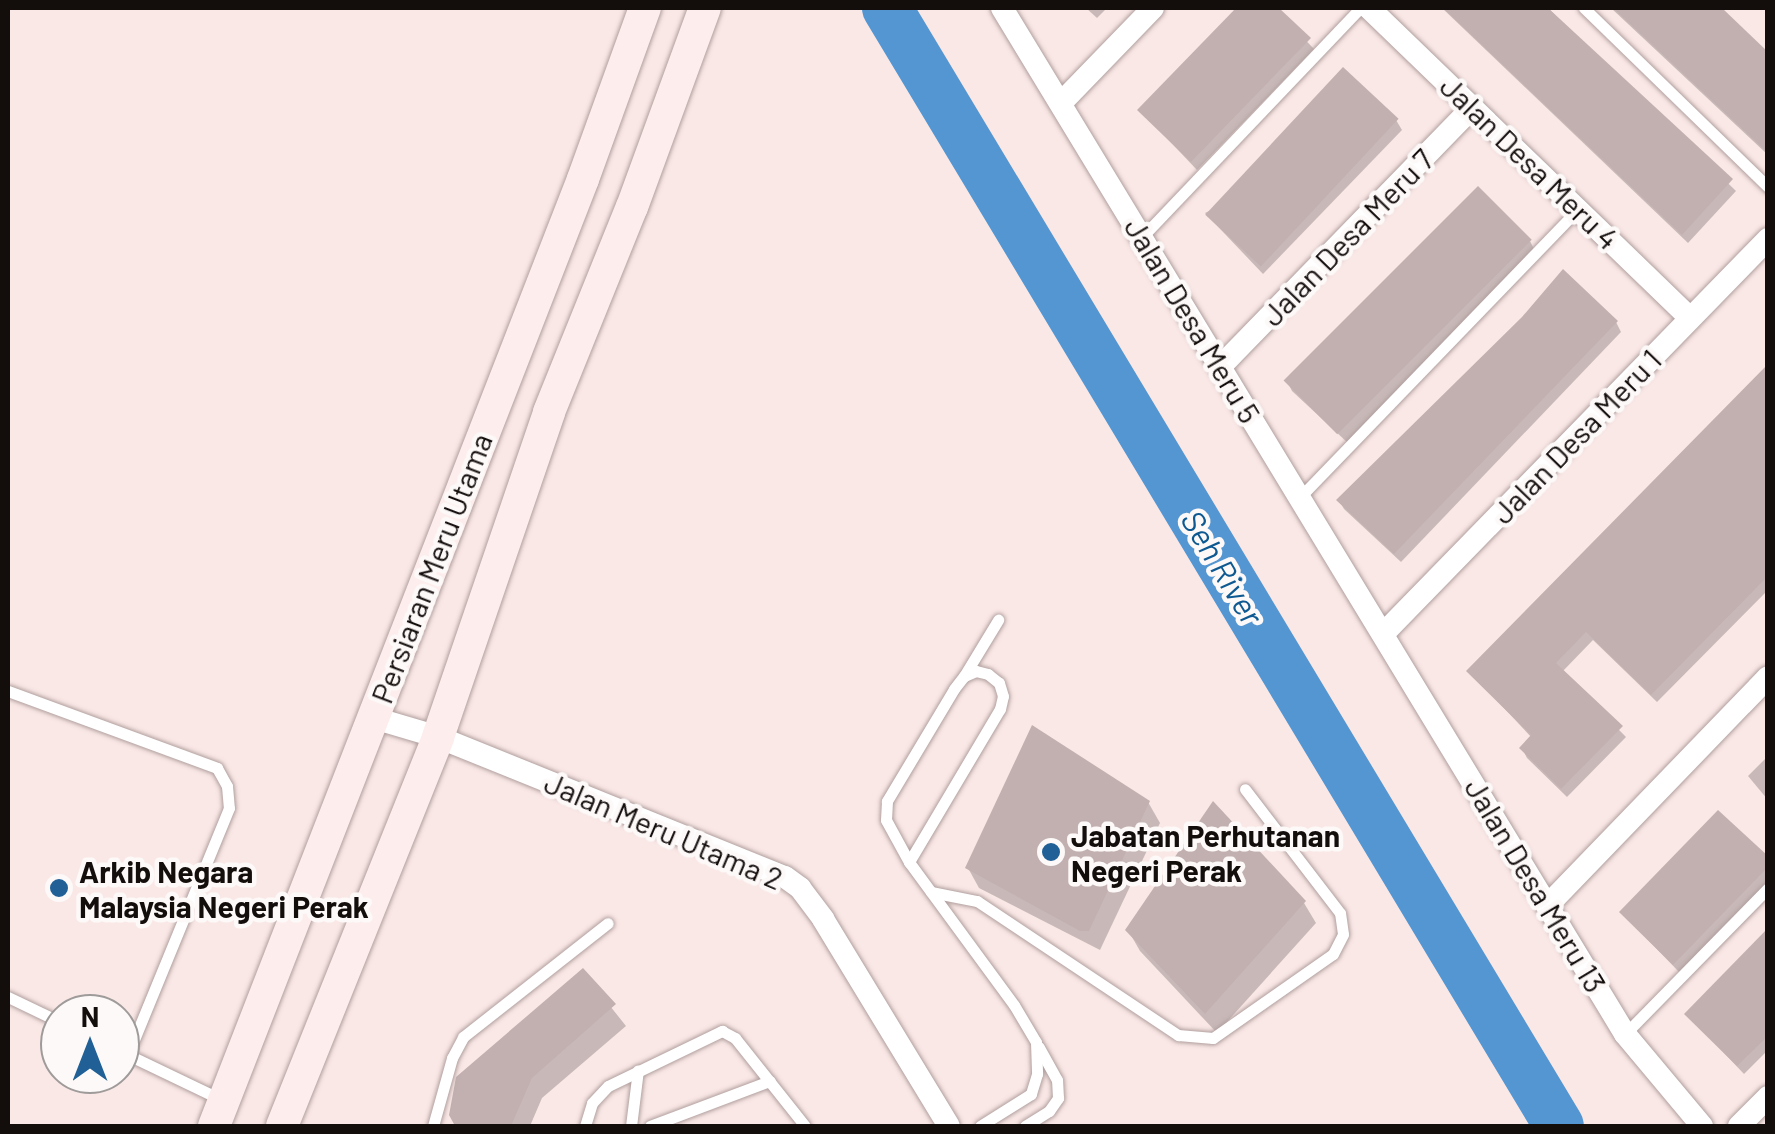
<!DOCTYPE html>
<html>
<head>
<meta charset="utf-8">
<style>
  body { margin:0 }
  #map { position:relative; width:1775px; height:1134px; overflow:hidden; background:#fae8e6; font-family:Barlow,sans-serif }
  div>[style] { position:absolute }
  .shadow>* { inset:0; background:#0003 }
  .river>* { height:50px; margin:-25px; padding:0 25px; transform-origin:25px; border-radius:25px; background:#5496d2 }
  .building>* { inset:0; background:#c1b0af; transform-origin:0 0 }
  .roads { filter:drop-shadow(0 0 2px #b09f9e) drop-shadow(0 0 2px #b09f9e) }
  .service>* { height:11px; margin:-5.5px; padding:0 5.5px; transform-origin:5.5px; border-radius:5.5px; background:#fff }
  .minor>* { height:22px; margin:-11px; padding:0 11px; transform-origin:11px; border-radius:11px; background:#fff }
  .secondary>* { height:32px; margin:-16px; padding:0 16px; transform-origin:16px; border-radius:16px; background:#fdedec }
  .dots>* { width:28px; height:28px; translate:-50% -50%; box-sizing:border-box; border:5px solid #fcf9f8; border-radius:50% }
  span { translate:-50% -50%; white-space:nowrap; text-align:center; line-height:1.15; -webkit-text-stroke:9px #fcf9f8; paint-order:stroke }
  .street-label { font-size:30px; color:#130d0c }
  .poi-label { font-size:30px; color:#130d0c; font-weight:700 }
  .left { translate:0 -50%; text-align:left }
  .water-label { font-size:32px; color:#0e5991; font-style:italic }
  .frame { position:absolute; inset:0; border:10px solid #130d0c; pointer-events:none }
  .north { position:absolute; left:40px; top:994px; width:100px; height:100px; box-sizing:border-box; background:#fcf9f8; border:2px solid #9f9b9a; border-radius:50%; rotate:0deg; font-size:28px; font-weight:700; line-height:40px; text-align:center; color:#130d0c }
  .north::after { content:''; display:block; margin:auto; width:35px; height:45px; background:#206096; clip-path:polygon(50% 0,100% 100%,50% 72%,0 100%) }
</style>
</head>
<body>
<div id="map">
  <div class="shadow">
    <i style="clip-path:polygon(1086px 8px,1107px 8px,1097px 18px)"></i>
    <i style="clip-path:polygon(1239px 8px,1275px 8px,1314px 49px,1197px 170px,1140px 110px)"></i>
    <i style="clip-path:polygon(1442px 8px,1548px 8px,1736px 191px,1688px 243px)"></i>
    <i style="clip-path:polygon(1611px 8px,1719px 8px,1768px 53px,1768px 155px)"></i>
    <i style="clip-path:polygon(1396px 120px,1402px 130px,1263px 274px,1205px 213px)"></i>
    <i style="clip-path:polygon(1530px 241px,1535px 251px,1349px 444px,1292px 391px,1287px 381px)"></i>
    <i style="clip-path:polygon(1616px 322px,1621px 332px,1401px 562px,1344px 509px,1339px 500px)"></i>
    <i style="clip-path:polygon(1768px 368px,1768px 590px,1657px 702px,1593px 640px,1562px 672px,1626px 737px,1567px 797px,1527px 758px,1522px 748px,1532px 738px,1469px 671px)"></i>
    <i style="clip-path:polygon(1768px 756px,1768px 800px,1748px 776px)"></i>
    <i style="clip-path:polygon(1148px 802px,1160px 823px,1100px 950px,979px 888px,968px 868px)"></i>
    <i style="clip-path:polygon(1768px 859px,1768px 882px,1680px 973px,1622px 913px)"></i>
    <i style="clip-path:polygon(1304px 903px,1316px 923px,1217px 1033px,1140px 951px,1128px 930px)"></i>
    <i style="clip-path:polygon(1768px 931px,1768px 1050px,1744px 1074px,1687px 1014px)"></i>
    <i style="clip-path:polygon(583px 972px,626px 1026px,542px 1098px,530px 1126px,458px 1126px,452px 1114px)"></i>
  </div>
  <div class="river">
    <i style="left:887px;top:8px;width:1304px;rotate:58.99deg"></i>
  </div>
  <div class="building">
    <i style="clip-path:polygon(1236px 8px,1279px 8px,1311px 38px,1191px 162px,1137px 110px)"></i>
    <i style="clip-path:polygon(1443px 8px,1548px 8px,1733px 179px,1682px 235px)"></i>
    <i style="clip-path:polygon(1613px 8px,1722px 8px,1768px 52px,1768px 153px)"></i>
    <i style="left:1343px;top:67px;width:76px;height:202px;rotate:43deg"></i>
    <i style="left:1478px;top:186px;width:76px;height:275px;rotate:45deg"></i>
    <i style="clip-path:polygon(1563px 269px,1618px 321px,1394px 554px,1336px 500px,1522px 317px)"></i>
    <i style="clip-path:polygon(1768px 364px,1768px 576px,1651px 695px,1586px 632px,1556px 663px,1623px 726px,1561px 789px,1519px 748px,1531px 735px,1466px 671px)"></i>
    <i style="clip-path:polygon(1032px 725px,1150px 801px,1089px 931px,1080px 931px,965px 868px)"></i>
    <i style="clip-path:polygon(1213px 801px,1306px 901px,1205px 1014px,1125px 930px)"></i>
    <i style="clip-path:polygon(1718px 810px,1768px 856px,1768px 867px,1673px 965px,1619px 912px)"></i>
    <i style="clip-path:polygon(1768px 928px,1768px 1036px,1737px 1066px,1684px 1014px)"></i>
    <i style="clip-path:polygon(583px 968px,616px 1004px,532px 1078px,511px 1126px,455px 1126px,449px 1115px,456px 1077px)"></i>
  </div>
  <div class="roads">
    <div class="service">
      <i style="left:1584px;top:8px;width:257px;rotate:44.2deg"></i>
      <i style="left:1142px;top:237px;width:316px;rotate:-46.4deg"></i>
      <i style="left:1301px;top:496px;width:399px;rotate:-46deg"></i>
      <i style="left:964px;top:676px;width:66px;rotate:-58.7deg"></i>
      <i style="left:8px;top:691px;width:223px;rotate:20.2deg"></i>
      <i style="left:217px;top:768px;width:21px;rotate:61deg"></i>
      <i style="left:227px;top:786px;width:22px;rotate:85deg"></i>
      <i style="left:229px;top:808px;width:266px;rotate:112.3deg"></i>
      <i style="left:909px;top:862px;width:178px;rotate:-59.3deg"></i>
      <i style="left:1000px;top:709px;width:13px;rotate:-77deg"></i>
      <i style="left:1003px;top:696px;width:14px;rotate:-107deg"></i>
      <i style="left:999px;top:683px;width:14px;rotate:-141deg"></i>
      <i style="left:988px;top:674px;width:12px;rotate:-166deg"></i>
      <i style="left:976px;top:671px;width:13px;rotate:157deg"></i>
      <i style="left:964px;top:676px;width:16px;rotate:128deg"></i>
      <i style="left:954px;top:689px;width:131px;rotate:120.9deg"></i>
      <i style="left:887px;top:801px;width:19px;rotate:93deg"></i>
      <i style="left:886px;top:820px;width:48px;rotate:61.3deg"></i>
      <i style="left:909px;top:862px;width:177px;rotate:53.7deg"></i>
      <i style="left:1014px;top:1005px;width:43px;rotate:59.3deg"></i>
      <i style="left:1036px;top:1042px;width:32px;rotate:88deg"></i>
      <i style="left:1037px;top:1074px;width:21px;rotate:107deg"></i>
      <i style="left:1031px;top:1094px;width:60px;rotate:147.9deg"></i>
      <i style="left:931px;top:892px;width:47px;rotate:11.1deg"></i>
      <i style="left:977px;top:901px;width:242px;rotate:33.7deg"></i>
      <i style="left:1178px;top:1035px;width:35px;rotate:5deg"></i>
      <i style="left:1213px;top:1038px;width:146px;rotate:-35deg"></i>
      <i style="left:1333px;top:954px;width:22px;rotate:-63deg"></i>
      <i style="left:1343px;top:934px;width:21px;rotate:-98deg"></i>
      <i style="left:1340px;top:913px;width:156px;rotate:-127.5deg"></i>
      <i style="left:8px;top:997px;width:58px;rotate:25.7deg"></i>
      <i style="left:1625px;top:1034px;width:204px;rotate:-45.6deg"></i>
      <i style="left:120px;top:1051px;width:111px;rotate:25.6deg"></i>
      <i style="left:433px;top:1126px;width:71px;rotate:-74.4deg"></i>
      <i style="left:452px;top:1058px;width:24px;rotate:-62deg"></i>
      <i style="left:463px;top:1037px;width:184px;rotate:-38.2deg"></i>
      <i style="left:585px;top:1126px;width:24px;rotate:-73deg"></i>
      <i style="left:592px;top:1103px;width:23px;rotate:-47deg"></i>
      <i style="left:608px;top:1086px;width:127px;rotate:-25.8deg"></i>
      <i style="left:722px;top:1031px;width:15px;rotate:28deg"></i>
      <i style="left:735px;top:1038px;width:112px;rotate:51.5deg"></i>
      <i style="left:631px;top:1126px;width:56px;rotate:-82.9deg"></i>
      <i style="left:650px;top:1126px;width:128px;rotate:-20.6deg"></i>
      <i style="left:1025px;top:1126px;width:28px;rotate:-32deg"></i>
      <i style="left:1049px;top:1111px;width:16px;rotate:-55deg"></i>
      <i style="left:1058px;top:1098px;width:18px;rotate:-93deg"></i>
      <i style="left:1057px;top:1080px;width:38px;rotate:-119deg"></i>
    </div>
    <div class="minor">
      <i style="left:1002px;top:8px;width:1200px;rotate:58.73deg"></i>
      <i style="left:1625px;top:1034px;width:120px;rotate:50.1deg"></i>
      <i style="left:1369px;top:8px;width:446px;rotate:44deg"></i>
      <i style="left:1061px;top:103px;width:132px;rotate:-45.9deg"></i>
      <i style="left:1221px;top:366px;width:361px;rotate:-45.8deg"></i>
      <i style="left:1384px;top:633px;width:550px;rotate:-45.74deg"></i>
      <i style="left:374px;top:718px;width:67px;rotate:16.5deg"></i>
      <i style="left:438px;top:737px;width:374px;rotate:22deg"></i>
      <i style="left:785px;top:877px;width:19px;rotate:36deg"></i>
      <i style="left:800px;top:888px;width:39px;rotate:53deg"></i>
      <i style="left:823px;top:919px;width:242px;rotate:58.7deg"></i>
      <i style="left:1547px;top:906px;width:318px;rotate:-46deg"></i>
      <i style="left:1739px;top:1126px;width:41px;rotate:-45deg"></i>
    </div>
    <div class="secondary">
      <i style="left:214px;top:1126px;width:1016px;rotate:-68.71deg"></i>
      <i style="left:583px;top:179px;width:182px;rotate:-70.1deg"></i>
      <i style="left:282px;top:1126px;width:419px;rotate:-68.1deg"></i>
      <i style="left:438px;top:737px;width:343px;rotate:-71.1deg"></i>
      <i style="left:549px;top:412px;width:221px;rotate:-68deg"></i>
      <i style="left:632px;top:207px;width:212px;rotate:-69.9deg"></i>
    </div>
  </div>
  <div class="dots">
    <i style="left:1051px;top:852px;background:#206096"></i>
    <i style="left:59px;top:888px;background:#206096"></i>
  </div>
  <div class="street-label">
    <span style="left:1530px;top:162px;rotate:44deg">Jalan Desa Meru 4</span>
    <span style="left:1347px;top:237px;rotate:-46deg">Jalan Desa Meru 7</span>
    <span style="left:1193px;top:320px;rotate:59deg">Jalan Desa Meru 5</span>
    <span style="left:1576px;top:436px;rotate:-46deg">Jalan Desa Meru 1</span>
    <span style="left:431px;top:568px;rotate:-69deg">Persiaran Meru Utama</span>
    <span style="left:664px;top:830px;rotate:23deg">Jalan Meru Utama 2</span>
    <span style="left:1536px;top:885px;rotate:59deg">Jalan Desa Meru 13</span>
  </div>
  <div class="poi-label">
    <span class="left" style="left:1071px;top:852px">Jabatan Perhutanan<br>Negeri Perak</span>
    <span class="left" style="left:79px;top:888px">Arkib Negara<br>Malaysia Negeri Perak</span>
  </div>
  <div class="water-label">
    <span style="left:1223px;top:567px;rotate:59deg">Seh River</span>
  </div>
  <div class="frame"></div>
  <div class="north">N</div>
</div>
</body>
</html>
